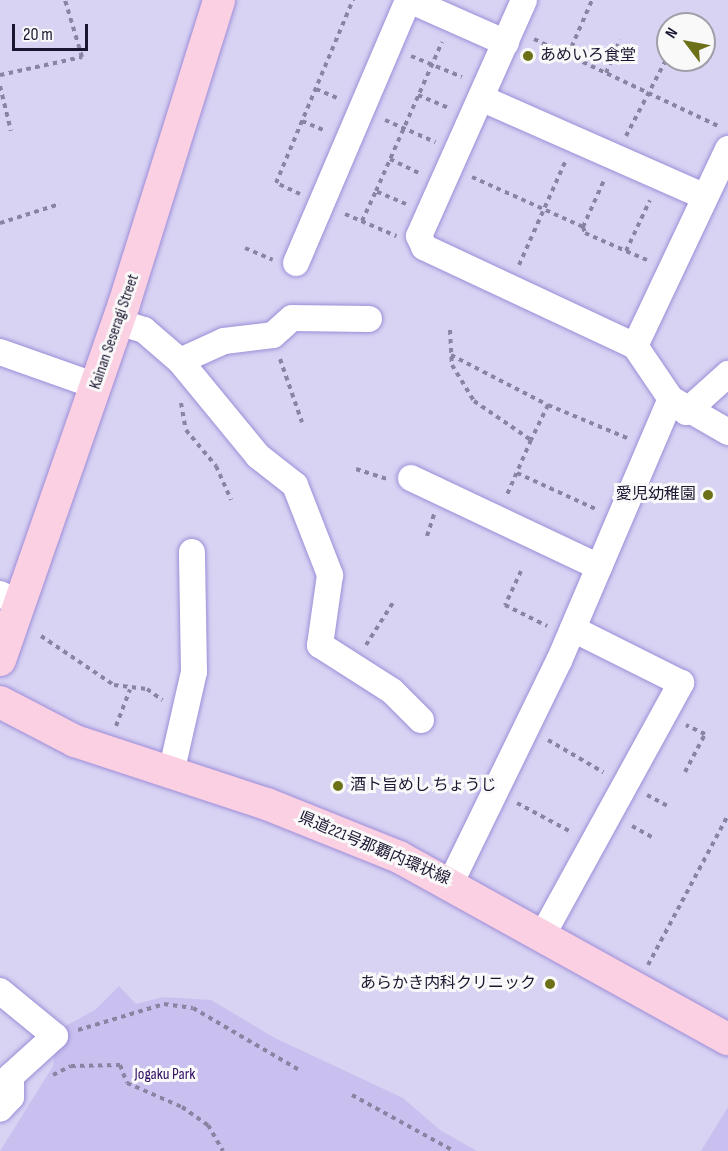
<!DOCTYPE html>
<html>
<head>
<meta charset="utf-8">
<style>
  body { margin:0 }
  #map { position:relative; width:728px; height:1151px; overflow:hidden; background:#d8d3f3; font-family:"Sofia Sans Condensed","Noto Sans JP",sans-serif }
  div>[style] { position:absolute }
  .green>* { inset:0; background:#c9c0ef }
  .path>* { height:4px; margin-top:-2px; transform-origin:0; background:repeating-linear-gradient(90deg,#8a84a2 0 4.5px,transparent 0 9px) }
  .roads { filter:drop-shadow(0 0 2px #9d8dd8) drop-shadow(0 0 2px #9d8dd8) }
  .minor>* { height:26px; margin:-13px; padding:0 13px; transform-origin:13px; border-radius:13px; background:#fff }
  .major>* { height:32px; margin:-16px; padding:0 16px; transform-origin:16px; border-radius:16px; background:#fbd0e2 }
  .dots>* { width:16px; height:16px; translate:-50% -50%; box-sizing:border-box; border:3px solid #f9f9f9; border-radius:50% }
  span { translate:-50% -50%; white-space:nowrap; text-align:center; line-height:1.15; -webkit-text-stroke:6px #f9f9f9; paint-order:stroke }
  .poi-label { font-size:16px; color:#1c1531 }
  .left { translate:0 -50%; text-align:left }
  .right { translate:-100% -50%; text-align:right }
  .street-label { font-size:16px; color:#1c1531 }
  .park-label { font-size:16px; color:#300d64 }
  .north { position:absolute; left:656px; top:12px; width:60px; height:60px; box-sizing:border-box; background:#f9f9f9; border:2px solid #a19ea9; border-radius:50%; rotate:302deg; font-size:16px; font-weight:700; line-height:24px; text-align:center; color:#1c1531 }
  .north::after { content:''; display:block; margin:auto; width:21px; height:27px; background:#6c7118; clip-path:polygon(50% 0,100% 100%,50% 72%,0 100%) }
  .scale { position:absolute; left:12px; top:24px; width:76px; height:27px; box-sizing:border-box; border:3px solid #1c1531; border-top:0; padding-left:8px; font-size:18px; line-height:21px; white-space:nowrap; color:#1c1531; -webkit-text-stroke:4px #f9f9f9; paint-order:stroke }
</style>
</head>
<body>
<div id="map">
  <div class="green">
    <i style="clip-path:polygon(119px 986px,136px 1004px,163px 997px,211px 1000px,275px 1038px,403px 1098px,440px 1130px,477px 1151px,0 1151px,53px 1066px,58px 1030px,95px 1010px)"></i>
    <i style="clip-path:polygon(728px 1107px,728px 1151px,701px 1151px)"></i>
  </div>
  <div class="path">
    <i style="left:534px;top:39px;width:204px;rotate:25.3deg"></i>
    <i style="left:568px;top:55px;width:60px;rotate:-66.4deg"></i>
    <i style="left:411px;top:56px;width:55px;rotate:22.4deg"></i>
    <i style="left:606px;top:73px;width:36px;rotate:-67deg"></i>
    <i style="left:0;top:75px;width:84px;rotate:-12.4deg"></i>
    <i style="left:82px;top:57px;width:59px;rotate:-106.6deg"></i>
    <i style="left:0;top:86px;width:46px;rotate:76.3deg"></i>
    <i style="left:316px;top:89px;width:26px;rotate:23deg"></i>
    <i style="left:418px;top:95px;width:33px;rotate:23deg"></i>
    <i style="left:385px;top:120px;width:55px;rotate:23.7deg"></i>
    <i style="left:302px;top:121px;width:26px;rotate:23deg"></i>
    <i style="left:626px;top:136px;width:90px;rotate:-62.3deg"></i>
    <i style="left:390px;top:159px;width:32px;rotate:26deg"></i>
    <i style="left:472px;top:177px;width:122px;rotate:24.2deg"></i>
    <i style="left:583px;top:227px;width:54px;rotate:-65.8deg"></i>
    <i style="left:300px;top:194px;width:26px;rotate:-155deg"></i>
    <i style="left:276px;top:183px;width:199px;rotate:-67.2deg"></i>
    <i style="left:406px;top:204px;width:33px;rotate:-157deg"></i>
    <i style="left:376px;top:191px;width:163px;rotate:-66.1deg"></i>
    <i style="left:345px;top:214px;width:56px;rotate:23.3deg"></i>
    <i style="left:362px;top:221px;width:33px;rotate:-65deg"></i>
    <i style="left:0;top:223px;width:63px;rotate:-17.6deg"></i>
    <i style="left:583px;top:227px;width:6px;rotate:72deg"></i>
    <i style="left:585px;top:233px;width:45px;rotate:23.7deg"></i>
    <i style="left:245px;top:248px;width:30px;rotate:23deg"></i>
    <i style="left:647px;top:260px;width:23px;rotate:-157deg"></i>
    <i style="left:626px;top:251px;width:56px;rotate:-64.8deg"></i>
    <i style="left:519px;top:265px;width:113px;rotate:-65.9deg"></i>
    <i style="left:450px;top:330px;width:35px;rotate:87deg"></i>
    <i style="left:452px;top:365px;width:42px;rotate:58.6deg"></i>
    <i style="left:474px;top:401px;width:69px;rotate:34.4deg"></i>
    <i style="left:531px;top:440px;width:62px;rotate:113.7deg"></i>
    <i style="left:451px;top:355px;width:109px;rotate:27.3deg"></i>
    <i style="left:548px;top:405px;width:39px;rotate:116deg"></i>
    <i style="left:280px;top:359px;width:67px;rotate:70.8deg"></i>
    <i style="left:181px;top:403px;width:27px;rotate:80deg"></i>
    <i style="left:186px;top:430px;width:47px;rotate:50.2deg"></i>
    <i style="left:216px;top:466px;width:37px;rotate:66deg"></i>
    <i style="left:548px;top:405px;width:86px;rotate:22.7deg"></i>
    <i style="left:356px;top:469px;width:33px;rotate:18deg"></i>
    <i style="left:517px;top:473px;width:89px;rotate:24.6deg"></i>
    <i style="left:427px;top:536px;width:23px;rotate:-72deg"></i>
    <i style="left:521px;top:571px;width:38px;rotate:115deg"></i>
    <i style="left:505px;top:605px;width:47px;rotate:26.6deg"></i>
    <i style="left:41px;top:636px;width:88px;rotate:33.9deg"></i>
    <i style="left:114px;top:685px;width:33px;rotate:7deg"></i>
    <i style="left:147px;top:689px;width:19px;rotate:36deg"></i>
    <i style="left:366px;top:645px;width:52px;rotate:-57.5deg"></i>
    <i style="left:116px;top:726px;width:39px;rotate:-69deg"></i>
    <i style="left:548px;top:740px;width:64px;rotate:30.2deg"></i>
    <i style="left:685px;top:772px;width:43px;rotate:-62.2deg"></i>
    <i style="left:705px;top:734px;width:21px;rotate:-155deg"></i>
    <i style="left:647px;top:795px;width:24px;rotate:28deg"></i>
    <i style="left:517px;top:803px;width:61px;rotate:28.2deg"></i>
    <i style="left:632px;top:826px;width:23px;rotate:29deg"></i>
    <i style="left:648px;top:965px;width:170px;rotate:-61.9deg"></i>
    <i style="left:78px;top:1030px;width:90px;rotate:-16.8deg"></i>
    <i style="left:164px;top:1004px;width:29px;rotate:8deg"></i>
    <i style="left:193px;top:1008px;width:123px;rotate:30.3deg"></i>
    <i style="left:53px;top:1075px;width:20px;rotate:-27deg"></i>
    <i style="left:71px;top:1066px;width:49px;rotate:-1.2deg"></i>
    <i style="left:120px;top:1065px;width:19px;rotate:69deg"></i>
    <i style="left:127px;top:1083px;width:60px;rotate:23.6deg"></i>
    <i style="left:182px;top:1107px;width:32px;rotate:35deg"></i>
    <i style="left:208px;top:1125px;width:30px;rotate:60deg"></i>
    <i style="left:352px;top:1095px;width:116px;rotate:28.8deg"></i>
  </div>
  <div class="roads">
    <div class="minor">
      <i style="left:409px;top:0;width:106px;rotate:23.9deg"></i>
      <i style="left:481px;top:98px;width:245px;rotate:23.8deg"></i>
      <i style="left:296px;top:263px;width:286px;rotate:-66.9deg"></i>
      <i style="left:118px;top:322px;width:27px;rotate:17deg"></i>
      <i style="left:144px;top:330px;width:48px;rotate:40.7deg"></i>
      <i style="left:180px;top:361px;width:48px;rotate:-24.4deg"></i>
      <i style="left:224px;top:341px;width:49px;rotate:-7deg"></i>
      <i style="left:273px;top:335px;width:25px;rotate:-42deg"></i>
      <i style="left:292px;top:318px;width:77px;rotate:0.7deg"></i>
      <i style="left:635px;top:346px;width:218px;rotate:-64.7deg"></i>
      <i style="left:0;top:352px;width:102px;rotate:19.5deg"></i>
      <i style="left:180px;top:361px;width:123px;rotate:50.6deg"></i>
      <i style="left:258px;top:456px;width:47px;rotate:38.1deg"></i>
      <i style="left:295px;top:485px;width:97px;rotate:68.7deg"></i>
      <i style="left:330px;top:575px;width:71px;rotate:98.1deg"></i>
      <i style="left:320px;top:645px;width:85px;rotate:32.6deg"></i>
      <i style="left:392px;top:691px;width:41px;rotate:45deg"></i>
      <i style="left:671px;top:399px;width:66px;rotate:30.1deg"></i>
      <i style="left:686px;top:412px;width:57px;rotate:-42.1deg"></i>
      <i style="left:411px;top:478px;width:208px;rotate:25.3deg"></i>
      <i style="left:0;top:594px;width:21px;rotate:25deg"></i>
      <i style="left:171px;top:773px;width:104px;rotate:-77.2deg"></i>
      <i style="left:194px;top:672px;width:120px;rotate:-91deg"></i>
      <i style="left:451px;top:882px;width:246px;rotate:-64deg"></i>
      <i style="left:559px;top:661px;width:285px;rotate:-66.9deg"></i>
      <i style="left:671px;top:399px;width:64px;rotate:-124.2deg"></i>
      <i style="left:635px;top:346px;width:233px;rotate:-154.9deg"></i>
      <i style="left:424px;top:247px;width:12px;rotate:-114deg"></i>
      <i style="left:419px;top:236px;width:258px;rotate:-66deg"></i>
      <i style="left:542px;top:936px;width:289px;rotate:-61.2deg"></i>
      <i style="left:681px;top:683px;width:121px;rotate:-153.4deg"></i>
      <i style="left:0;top:991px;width:71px;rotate:39.3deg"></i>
      <i style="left:55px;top:1036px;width:59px;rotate:137.7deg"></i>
      <i style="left:11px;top:1076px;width:21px;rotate:90deg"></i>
      <i style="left:11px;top:1097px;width:16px;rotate:133deg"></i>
    </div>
    <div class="major">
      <i style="left:0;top:660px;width:377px;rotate:-70.8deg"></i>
      <i style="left:124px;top:304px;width:318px;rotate:-72.6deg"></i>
      <i style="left:0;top:702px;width:85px;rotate:27.5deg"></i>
      <i style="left:75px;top:741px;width:202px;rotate:18.2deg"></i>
      <i style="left:267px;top:804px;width:142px;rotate:21.9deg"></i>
      <i style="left:399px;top:857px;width:376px;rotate:29deg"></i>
    </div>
  </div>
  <div class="dots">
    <i style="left:528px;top:56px;background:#6c7118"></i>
    <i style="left:708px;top:495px;background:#6c7118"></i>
    <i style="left:338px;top:786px;background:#6c7118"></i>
    <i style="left:550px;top:984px;background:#6c7118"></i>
  </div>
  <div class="poi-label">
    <span class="left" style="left:540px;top:56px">あめいろ食堂</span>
    <span class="right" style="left:696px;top:495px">愛児幼稚園</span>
    <span class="left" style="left:350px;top:786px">酒ト旨めし ちょうじ</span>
    <span class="right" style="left:536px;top:984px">あらかき内科クリニック</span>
  </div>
  <div class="street-label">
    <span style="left:115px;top:332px;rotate:-71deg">Kainan Seseragi Street</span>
    <span style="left:374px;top:849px;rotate:23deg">県道221号那覇内環状線</span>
  </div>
  <div class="park-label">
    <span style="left:165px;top:1075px">Jogaku Park</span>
  </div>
  <div class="north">N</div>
  <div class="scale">20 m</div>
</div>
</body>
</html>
